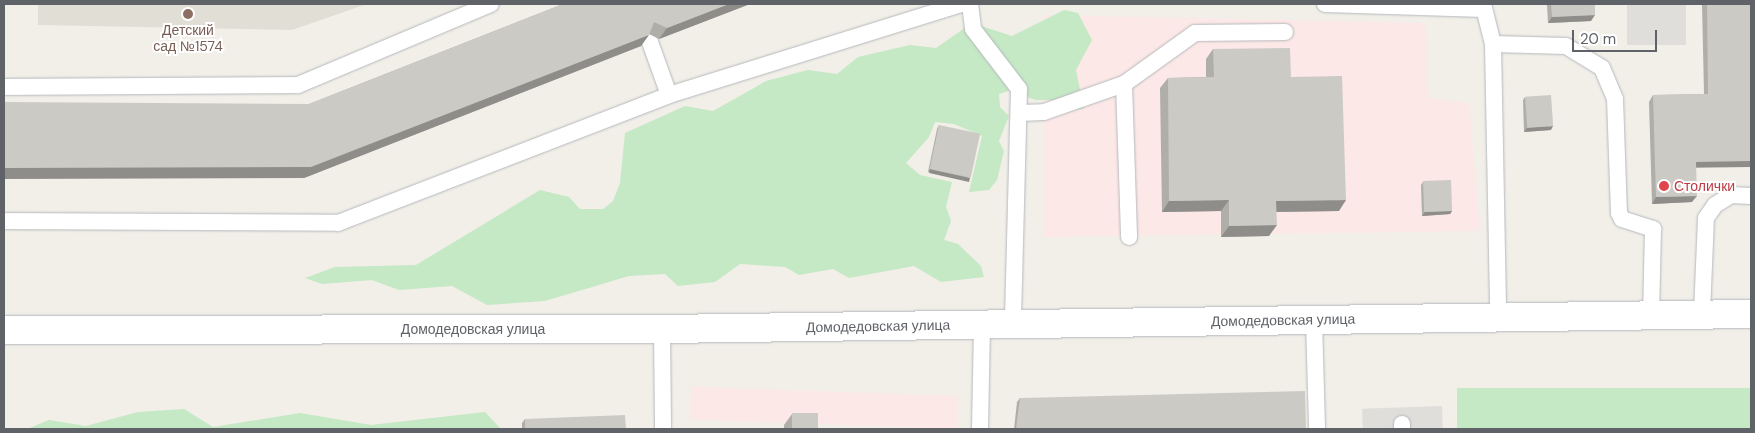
<!DOCTYPE html>
<html>
<head>
<meta charset="utf-8">
<style>
  body { margin:0 }
  #map { position:relative; width:1755px; height:433px; overflow:hidden; background:#f1efe8; font-family:"DM Sans",sans-serif }
  div>[style] { position:absolute }
  .industrial>* { inset:0; background:#e0deda; transform-origin:0 0 }
  .education>* { inset:0; background:#e1ded6 }
  .medical>* { inset:0; background:#fce8e6; transform-origin:0 0 }
  .green>* { inset:0; background:#c5e8c5; transform-origin:0 0 }
  .roads { filter:drop-shadow(0 0 1px #b5b8bc) drop-shadow(0 0 1px #b5b8bc) }
  .lane>* { height:16px; margin:-8px; padding:0 8px; transform-origin:8px; border-radius:8px; background:#fff }
  .secondary>* { height:28px; margin:-14px; padding:0 14px; transform-origin:14px; border-radius:14px; background:#fff }
  .wall>* { inset:0; background:#afaea9 }
  .shaded-wall>* { inset:0; background:#8f8d8a; transform-origin:0 0 }
  .building>* { inset:0; background:#cccac5; transform-origin:0 0 }
  .dots>* { width:14px; height:14px; translate:-50% -50%; box-sizing:border-box; border:2px solid #fff; border-radius:50% }
  span { translate:-50% -50%; white-space:nowrap; text-align:center; line-height:1.15; -webkit-text-stroke:4px #fff; paint-order:stroke }
  .education-label { font-size:14px; color:#785e54 }
  .health-label { font-size:14px; color:#be3a42 }
  .left { translate:0 -50%; text-align:left }
  .street-label { font-size:14px; color:#5f6368 }
  .frame { position:absolute; inset:0; border:5px solid #5f6368; pointer-events:none }
  .scale { position:absolute; left:1572px; top:30px; width:85px; height:22px; box-sizing:border-box; border:2px solid #5f6368; border-top:0; padding-left:6px; font-size:15px; line-height:18px; white-space:nowrap; color:#5f6368; -webkit-text-stroke:4px #fff; paint-order:stroke }
</style>
</head>
<body>
<div id="map">
  <div class="industrial">
    <i style="left:1627px;top:4px;width:59px;height:41px"></i>
    <i style="left:1442px;top:406px;width:23px;height:80px;rotate:88deg"></i>
  </div>
  <div class="education">
    <i style="clip-path:polygon(38px 4px,367px 4px,292px 30px,38px 25px)"></i>
  </div>
  <div class="medical">
    <i style="clip-path:polygon(1044px 15px,1426px 23px,1427px 98px,1469px 103px,1480px 231px,1044px 237px)"></i>
    <i style="left:958px;top:396px;width:33px;height:267px;rotate:92deg"></i>
  </div>
  <div class="green">
    <i style="clip-path:polygon(1064px 10px,1078px 13px,1092px 40px,1076px 70px,1084px 109px,1067px 110px,1056px 100px,1035px 100px,1011px 90px,999px 94px,1000px 107px,1009px 116px,999px 141px,1004px 151px,997px 180px,989px 190px,969px 192px,982px 136px,954px 124px,935px 122px,929px 137px,906px 163px,920px 175px,952px 182px,946px 207px,951px 221px,944px 240px,958px 244px,981px 266px,984px 277px,941px 282px,914px 266px,849px 278px,833px 269px,799px 275px,785px 267px,740px 264px,715px 282px,678px 286px,665px 274px,629px 276px,545px 301px,487px 305px,452px 286px,399px 290px,372px 280px,322px 284px,305px 278px,335px 267px,416px 265px,540px 190px,569px 197px,580px 209px,603px 209px,613px 201px,620px 183px,625px 133px,685px 106px,713px 111px,766px 81px,808px 70px,837px 74px,858px 57px,910px 45px,936px 48px,972px 23px,1012px 36px)"></i>
    <i style="left:1751px;top:388px;width:41px;height:294px;rotate:90deg"></i>
    <i style="clip-path:polygon(184px 409px,213px 427px,300px 413px,371px 425px,485px 412px,500px 428px,27px 429px,49px 420px,86px 426px,138px 412px)"></i>
  </div>
  <div class="roads">
    <div class="lane">
      <i style="left:970px;top:4px;width:25px;rotate:83deg"></i>
      <i style="left:973px;top:29px;width:76px;rotate:52.5deg"></i>
      <i style="left:1019px;top:89px;width:234px;rotate:91.5deg"></i>
      <i style="left:1325px;top:4px;width:159px;rotate:1.8deg"></i>
      <i style="left:1483px;top:4px;width:41px;rotate:76deg"></i>
      <i style="left:1493px;top:44px;width:271px;rotate:88.9deg"></i>
      <i style="left:650px;top:42px;width:56px;rotate:70.3deg"></i>
      <i style="left:1493px;top:44px;width:73px;rotate:1.6deg"></i>
      <i style="left:1566px;top:46px;width:42px;rotate:31.4deg"></i>
      <i style="left:1602px;top:68px;width:34px;rotate:67deg"></i>
      <i style="left:1615px;top:99px;width:114px;rotate:88deg"></i>
      <i style="left:1619px;top:213px;width:7px;rotate:63deg"></i>
      <i style="left:1622px;top:219px;width:33px;rotate:18deg"></i>
      <i style="left:1653px;top:229px;width:86px;rotate:91.3deg"></i>
      <i style="left:1124px;top:84px;width:153px;rotate:88.1deg"></i>
      <i style="left:4px;top:87px;width:294px;rotate:-0.4deg"></i>
      <i style="left:298px;top:85px;width:209px;rotate:-22.8deg"></i>
      <i style="left:1019px;top:113px;width:25px;rotate:-2deg"></i>
      <i style="left:1044px;top:112px;width:85px;rotate:-19.3deg"></i>
      <i style="left:1124px;top:84px;width:87px;rotate:-35.7deg"></i>
      <i style="left:1195px;top:33px;width:90px;rotate:-0.6deg"></i>
      <i style="left:4px;top:221px;width:334px;rotate:0.3deg"></i>
      <i style="left:338px;top:223px;width:355px;rotate:-21.1deg"></i>
      <i style="left:669px;top:95px;width:307px;rotate:-17.3deg"></i>
      <i style="left:1702px;top:313px;width:95px;rotate:-87.6deg"></i>
      <i style="left:1706px;top:218px;width:16px;rotate:-55deg"></i>
      <i style="left:1715px;top:205px;width:19px;rotate:-32deg"></i>
      <i style="left:1731px;top:195px;width:20px;rotate:3deg"></i>
      <i style="left:1314px;top:320px;width:109px;rotate:88.4deg"></i>
      <i style="left:662px;top:329px;width:100px;rotate:89.4deg"></i>
      <i style="left:1402px;top:424px;width:5px;rotate:90deg"></i>
      <i style="left:980px;top:429px;width:105px;rotate:-88.9deg"></i>
    </div>
    <div class="secondary">
      <i style="left:4px;top:330px;width:658px;rotate:-0.09deg"></i>
      <i style="left:662px;top:329px;width:1089px;rotate:-0.79deg"></i>
    </div>
  </div>
  <div class="wall">
    <i style="clip-path:polygon(563px 4px,750px 4px,659px 39px,649px 34px,641px 46px,304px 178px,309px 104px)"></i>
    <i style="clip-path:polygon(1547px 4px,1595px 4px,1591px 21px,1548px 23px)"></i>
    <i style="clip-path:polygon(1702px 4px,1751px 4px,1751px 167px,1696px 168px,1692px 202px,1652px 204px,1649px 102px,1653px 95px,1704px 94px)"></i>
    <i style="clip-path:polygon(1213px 49px,1291px 77px,1339px 211px,1276px 212px,1269px 236px,1221px 237px,1221px 211px,1162px 212px,1160px 88px,1168px 78px,1206px 77px,1206px 59px)"></i>
    <i style="clip-path:polygon(1525px 97px,1551px 130px,1524px 132px,1523px 100px)"></i>
    <i style="clip-path:polygon(939px 125px,970px 178px,968px 181px,928px 172px,937px 129px)"></i>
    <i style="clip-path:polygon(1423px 182px,1452px 211px,1450px 214px,1422px 216px,1421px 185px)"></i>
    <i style="clip-path:polygon(1020px 398px,1306px 429px,1014px 429px,1017px 402px)"></i>
    <i style="clip-path:polygon(792px 414px,818px 429px,784px 429px,784px 425px)"></i>
    <i style="clip-path:polygon(525px 419px,626px 429px,522px 429px,522px 423px)"></i>
  </div>
  <div class="shaded-wall">
    <i style="clip-path:polygon(729px 4px,750px 4px,659px 39px,667px 28px)"></i>
    <i style="clip-path:polygon(1595px 15px,1591px 21px,1548px 23px,1552px 17px)"></i>
    <i style="clip-path:polygon(649px 35px,641px 46px,304px 178px,4px 179px,4px 168px)"></i>
    <i style="clip-path:polygon(1553px 126px,1551px 130px,1524px 132px,1527px 128px)"></i>
    <i style="left:1751px;top:161px;width:6px;height:55px;rotate:90deg"></i>
    <i style="left:930px;top:169px;width:41px;height:4px;rotate:13deg"></i>
    <i style="clip-path:polygon(1697px 196px,1692px 202px,1652px 204px,1656px 197px)"></i>
    <i style="clip-path:polygon(1229px 200px,1221px 211px,1162px 212px,1169px 201px)"></i>
    <i style="clip-path:polygon(1346px 200px,1339px 211px,1269px 212px,1276px 201px)"></i>
    <i style="clip-path:polygon(1452px 211px,1450px 214px,1422px 216px,1425px 212px)"></i>
    <i style="clip-path:polygon(1277px 225px,1269px 236px,1221px 237px,1229px 226px)"></i>
  </div>
  <div class="building">
    <i style="clip-path:polygon(563px 4px,729px 4px,667px 28px,654px 22px,649px 35px,311px 167px,4px 168px,4px 102px,309px 104px)"></i>
    <i style="clip-path:polygon(1551px 4px,1595px 4px,1595px 15px,1552px 17px)"></i>
    <i style="clip-path:polygon(1707px 4px,1751px 4px,1751px 161px,1696px 162px,1697px 196px,1656px 197px,1653px 95px,1708px 94px)"></i>
    <i style="clip-path:polygon(1290px 48px,1291px 77px,1342px 76px,1346px 200px,1276px 201px,1277px 225px,1229px 226px,1229px 200px,1169px 201px,1168px 78px,1214px 77px,1213px 49px)"></i>
    <i style="left:1551px;top:95px;width:31px;height:26px;rotate:86deg"></i>
    <i style="left:939px;top:125px;width:42px;height:45px;rotate:12deg"></i>
    <i style="left:1451px;top:180px;width:31px;height:28px;rotate:88deg"></i>
    <i style="clip-path:polygon(1305px 391px,1306px 429px,1016px 429px,1020px 398px)"></i>
    <i style="left:818px;top:413px;width:16px;height:26px;rotate:90deg"></i>
    <i style="clip-path:polygon(625px 415px,626px 429px,525px 429px,525px 419px)"></i>
  </div>
  <div class="dots">
    <i style="left:188px;top:14px;background:#8d6e63"></i>
    <i style="left:1664px;top:186px;background:#e0444e"></i>
  </div>
  <div class="education-label">
    <span style="left:188px;top:38px">Детский<br>сад №1574</span>
  </div>
  <div class="health-label">
    <span class="left" style="left:1674px;top:186px">Столички</span>
  </div>
  <div class="street-label">
    <span style="left:1283px;top:320px;rotate:-1deg">Домодедовская улица</span>
    <span style="left:878px;top:326px;rotate:-1deg">Домодедовская улица</span>
    <span style="left:473px;top:329px">Домодедовская улица</span>
  </div>
  <div class="frame"></div>
  <div class="scale">20 m</div>
</div>
</body>
</html>
